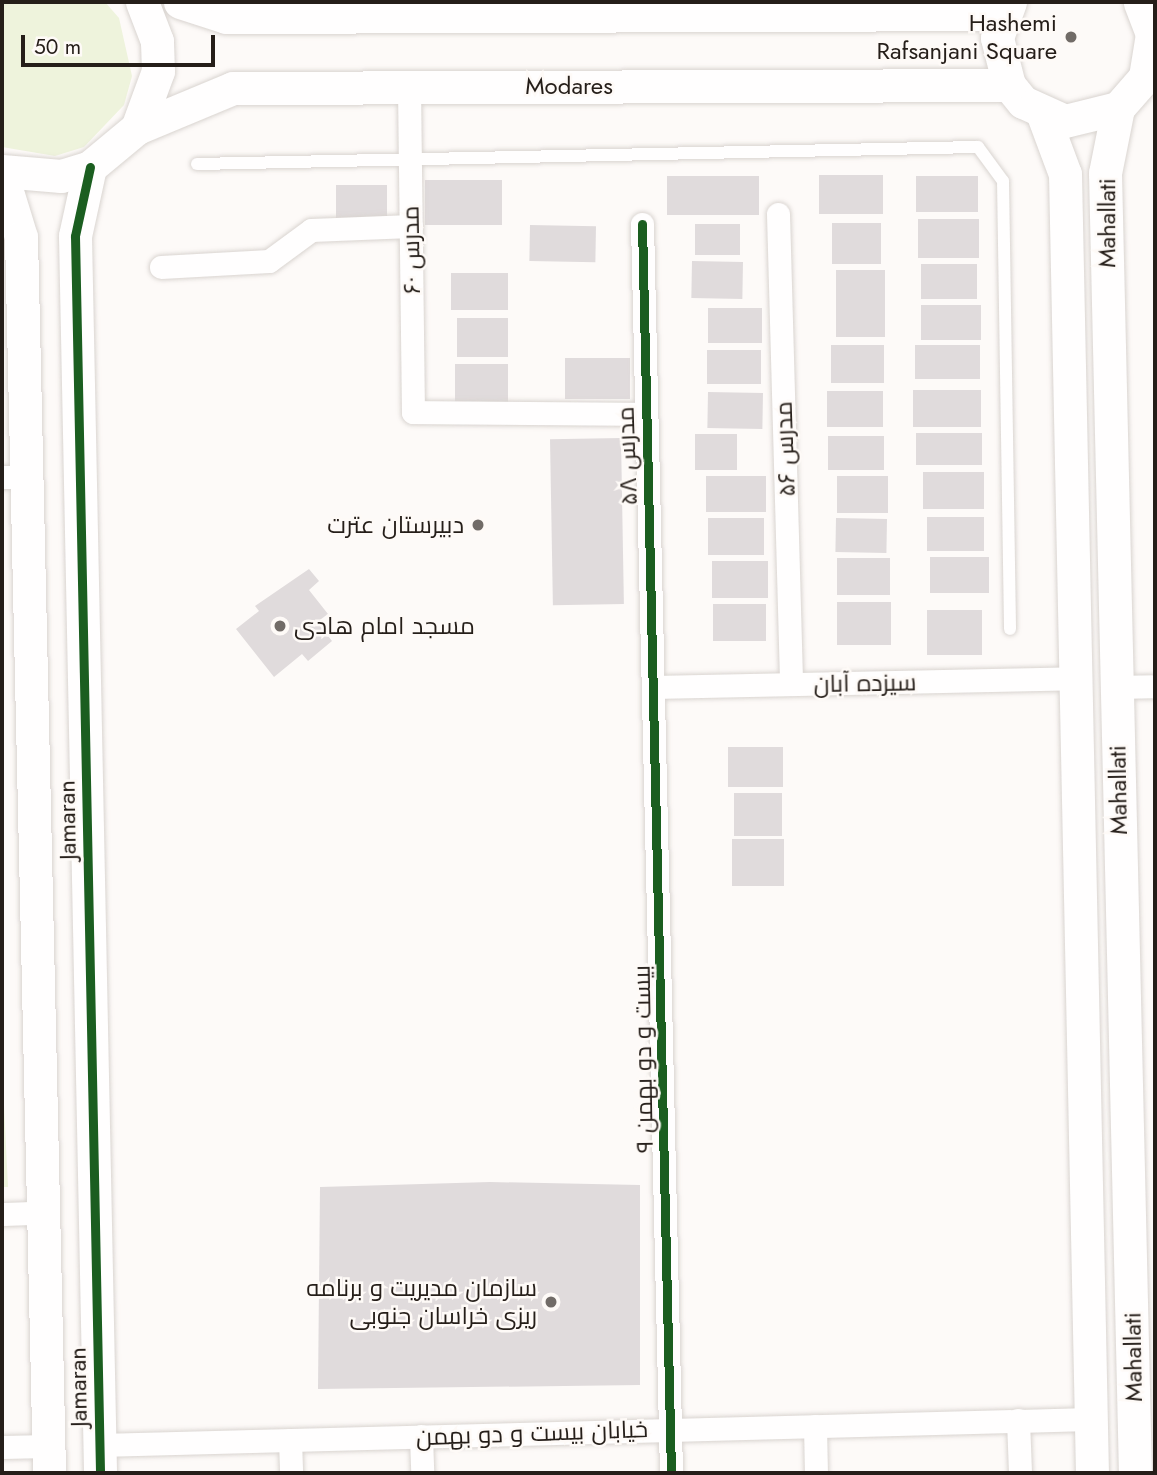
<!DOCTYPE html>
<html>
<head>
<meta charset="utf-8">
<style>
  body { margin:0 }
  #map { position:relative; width:1157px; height:1475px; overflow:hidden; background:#fdfaf8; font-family:Jost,Cairo,sans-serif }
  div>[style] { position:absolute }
  .green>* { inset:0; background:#eef3dc }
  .building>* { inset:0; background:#e0dbdc; transform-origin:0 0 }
  .roads { filter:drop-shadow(0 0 2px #d9d4d0) drop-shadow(0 0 2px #d9d4d0) }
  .lane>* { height:12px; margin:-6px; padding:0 6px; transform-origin:6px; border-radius:6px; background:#fffefe }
  .street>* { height:23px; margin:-11.5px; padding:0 11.5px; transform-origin:11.5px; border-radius:11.5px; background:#fffefe }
  .secondary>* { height:33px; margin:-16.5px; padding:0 16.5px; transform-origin:16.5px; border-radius:16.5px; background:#fffefe }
  .cycleway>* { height:9px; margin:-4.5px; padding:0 4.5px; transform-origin:4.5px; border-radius:4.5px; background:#1b5e20 }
  .dots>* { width:19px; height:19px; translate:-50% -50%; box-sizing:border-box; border:4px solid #fefaf7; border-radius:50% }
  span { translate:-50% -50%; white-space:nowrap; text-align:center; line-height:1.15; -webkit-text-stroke:5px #fefaf7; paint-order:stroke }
  .poi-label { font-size:24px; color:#251e19 }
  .right { translate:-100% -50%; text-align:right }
  .left { translate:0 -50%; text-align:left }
  .street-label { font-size:24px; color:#251e19 }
  .frame { position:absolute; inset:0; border:4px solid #251e19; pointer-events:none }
  .scale { position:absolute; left:21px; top:35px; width:194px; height:32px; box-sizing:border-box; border:4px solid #251e19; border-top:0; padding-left:9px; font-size:21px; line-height:24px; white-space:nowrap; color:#251e19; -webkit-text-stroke:5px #fefaf7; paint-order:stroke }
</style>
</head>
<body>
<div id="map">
  <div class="green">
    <i style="clip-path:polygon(2px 2px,105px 2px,119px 18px,132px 76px,124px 105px,84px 147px,55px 156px,2px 147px)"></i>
    <i style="clip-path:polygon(2px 1064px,8px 1187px,2px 1187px)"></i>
  </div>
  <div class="building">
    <i style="left:819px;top:175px;width:64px;height:39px"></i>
    <i style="left:759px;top:176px;width:39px;height:92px;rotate:90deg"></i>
    <i style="left:916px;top:176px;width:62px;height:36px"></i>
    <i style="left:425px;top:180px;width:77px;height:45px"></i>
    <i style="left:336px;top:185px;width:51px;height:38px"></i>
    <i style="left:918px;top:219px;width:61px;height:39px"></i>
    <i style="left:832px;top:223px;width:49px;height:41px"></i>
    <i style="left:695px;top:224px;width:45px;height:31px"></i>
    <i style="left:530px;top:225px;width:66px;height:36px;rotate:1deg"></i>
    <i style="left:692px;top:261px;width:51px;height:37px;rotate:1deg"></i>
    <i style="left:921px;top:264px;width:56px;height:35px"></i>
    <i style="left:836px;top:270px;width:49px;height:67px"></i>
    <i style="left:508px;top:273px;width:37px;height:57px;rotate:90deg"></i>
    <i style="left:921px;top:305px;width:60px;height:35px"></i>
    <i style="left:708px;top:308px;width:54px;height:35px"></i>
    <i style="left:457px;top:318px;width:51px;height:39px"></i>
    <i style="left:831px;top:345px;width:53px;height:38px"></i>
    <i style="left:915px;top:345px;width:65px;height:34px"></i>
    <i style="left:707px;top:350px;width:54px;height:34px"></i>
    <i style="left:565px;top:358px;width:65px;height:41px"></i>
    <i style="left:508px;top:364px;width:41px;height:53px;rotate:90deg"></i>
    <i style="left:913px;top:390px;width:68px;height:37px"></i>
    <i style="left:827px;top:391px;width:56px;height:36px"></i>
    <i style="left:708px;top:392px;width:55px;height:36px;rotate:1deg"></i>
    <i style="left:916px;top:433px;width:66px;height:32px"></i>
    <i style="left:695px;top:434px;width:42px;height:36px"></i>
    <i style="left:828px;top:436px;width:56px;height:34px"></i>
    <i style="left:621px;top:438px;width:166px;height:71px;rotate:89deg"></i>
    <i style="left:923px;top:472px;width:61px;height:37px"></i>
    <i style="left:706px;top:476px;width:60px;height:36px"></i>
    <i style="left:837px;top:476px;width:51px;height:37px"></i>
    <i style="left:927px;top:517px;width:57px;height:34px"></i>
    <i style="left:708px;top:518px;width:56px;height:37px"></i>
    <i style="left:836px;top:518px;width:51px;height:34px;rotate:1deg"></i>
    <i style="left:930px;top:557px;width:59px;height:36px"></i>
    <i style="left:837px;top:558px;width:53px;height:37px"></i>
    <i style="left:712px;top:561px;width:56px;height:37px"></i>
    <i style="clip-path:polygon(309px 569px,319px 581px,309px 590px,328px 614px,317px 622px,332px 641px,308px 661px,302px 654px,274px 677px,236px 629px,259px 611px,255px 606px)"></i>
    <i style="left:837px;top:602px;width:54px;height:43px"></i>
    <i style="left:766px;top:604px;width:37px;height:53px;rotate:90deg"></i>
    <i style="left:927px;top:610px;width:55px;height:45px"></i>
    <i style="left:728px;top:747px;width:55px;height:40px"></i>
    <i style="left:734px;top:793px;width:48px;height:43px"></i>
    <i style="left:732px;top:839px;width:52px;height:47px"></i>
    <i style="clip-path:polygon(490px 1182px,640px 1185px,640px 1385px,318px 1389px,320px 1187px)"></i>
  </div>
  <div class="roads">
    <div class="lane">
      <i style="left:197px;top:164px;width:781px;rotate:-1.25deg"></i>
      <i style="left:978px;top:147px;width:42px;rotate:53.7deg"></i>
      <i style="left:1003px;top:181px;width:448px;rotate:89.1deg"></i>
    </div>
    <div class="street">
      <i style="left:409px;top:87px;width:325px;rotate:89.3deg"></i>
      <i style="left:413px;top:412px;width:231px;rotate:0.5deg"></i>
      <i style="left:778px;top:214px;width:470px;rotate:88.4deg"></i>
      <i style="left:642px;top:224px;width:1249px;rotate:88.67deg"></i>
      <i style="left:161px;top:267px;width:108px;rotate:-3.2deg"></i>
      <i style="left:269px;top:261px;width:52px;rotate:-36.4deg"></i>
      <i style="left:311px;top:230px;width:100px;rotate:-2.3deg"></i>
      <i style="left:2px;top:477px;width:26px"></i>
      <i style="left:653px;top:687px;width:423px;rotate:-1.2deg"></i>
      <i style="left:1116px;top:687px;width:39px;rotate:-1deg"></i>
      <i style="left:2px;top:1214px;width:38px;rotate:-2deg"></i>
      <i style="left:1018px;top:1420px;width:53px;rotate:87.8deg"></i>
      <i style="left:815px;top:1426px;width:47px;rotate:88.8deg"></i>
      <i style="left:421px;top:1436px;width:37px;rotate:88deg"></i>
      <i style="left:290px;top:1440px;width:33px;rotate:88deg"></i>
      <i style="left:99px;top:1445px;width:991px;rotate:-1.5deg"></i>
      <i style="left:2px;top:1447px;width:46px;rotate:-1.2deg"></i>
    </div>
    <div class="secondary">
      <i style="left:180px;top:2px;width:48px;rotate:18.1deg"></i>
      <i style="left:226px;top:17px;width:776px;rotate:-0.22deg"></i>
      <i style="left:1010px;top:2px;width:38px;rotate:110deg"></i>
      <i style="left:997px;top:38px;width:49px;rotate:75.7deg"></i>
      <i style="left:1009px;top:85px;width:22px;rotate:51deg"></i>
      <i style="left:1023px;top:102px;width:46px;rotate:24.3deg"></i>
      <i style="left:1065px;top:121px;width:55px;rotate:-13.8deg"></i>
      <i style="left:1118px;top:108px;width:41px;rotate:-48.9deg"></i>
      <i style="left:1145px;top:77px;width:44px;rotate:-80.8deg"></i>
      <i style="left:1152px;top:34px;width:34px;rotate:-111deg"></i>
      <i style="left:1118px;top:108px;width:66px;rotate:101.3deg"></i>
      <i style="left:1105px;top:173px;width:1300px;rotate:88.68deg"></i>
      <i style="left:1043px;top:115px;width:63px;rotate:69.6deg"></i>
      <i style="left:1065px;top:174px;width:1299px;rotate:88.81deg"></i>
      <i style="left:137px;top:128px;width:104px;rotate:-22.6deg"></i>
      <i style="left:233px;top:88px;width:776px;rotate:-0.22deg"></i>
      <i style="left:90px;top:167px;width:71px;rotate:102.3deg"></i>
      <i style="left:75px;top:236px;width:1237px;rotate:88.84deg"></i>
      <i style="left:2px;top:171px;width:59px;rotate:4.8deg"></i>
      <i style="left:61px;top:176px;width:30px;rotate:-17deg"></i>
      <i style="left:90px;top:167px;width:61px;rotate:-39.7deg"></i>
      <i style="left:137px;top:128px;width:61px;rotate:-69.8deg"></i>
      <i style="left:158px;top:71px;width:30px;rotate:-92deg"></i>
      <i style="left:157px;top:41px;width:42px;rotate:-111deg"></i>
      <i style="left:2px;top:175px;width:65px;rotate:73deg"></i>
      <i style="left:21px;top:237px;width:1236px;rotate:88.7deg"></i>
    </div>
  </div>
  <div class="cycleway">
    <i style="left:90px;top:167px;width:71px;rotate:102.3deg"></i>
    <i style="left:75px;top:236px;width:1237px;rotate:88.84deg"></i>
    <i style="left:642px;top:224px;width:1249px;rotate:88.67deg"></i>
  </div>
  <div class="dots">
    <i style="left:1071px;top:37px;background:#716b67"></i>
    <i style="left:478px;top:525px;background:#716b67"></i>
    <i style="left:280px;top:626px;background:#716b67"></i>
    <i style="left:551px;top:1302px;background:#716b67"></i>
  </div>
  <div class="poi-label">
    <span class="right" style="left:1057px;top:37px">Hashemi<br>Rafsanjani Square</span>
    <span class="right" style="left:464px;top:525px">دبیرستان عترت</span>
    <span class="left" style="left:294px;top:626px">مسجد امام هادی</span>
    <span class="right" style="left:537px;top:1302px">سازمان مدیریت و برنامه<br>ریزی خراسان جنوبی</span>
  </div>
  <div class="street-label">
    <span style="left:569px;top:86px">Modares</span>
    <span style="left:1107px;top:223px;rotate:-90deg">Mahallati</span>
    <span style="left:411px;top:250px;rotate:-91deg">مدرس ۶۰</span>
    <span style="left:785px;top:449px;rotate:-92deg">مدرس ۵۶</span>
    <span style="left:627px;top:456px;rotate:-92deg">مدرس ۵۸</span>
    <span style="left:865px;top:683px;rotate:-1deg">سیزده آبان</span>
    <span style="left:1118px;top:790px;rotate:-91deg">Mahallati</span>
    <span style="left:67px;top:820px;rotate:-91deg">Jamaran</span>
    <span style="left:643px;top:1059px;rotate:-91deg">بیست و دو بهمن ۹</span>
    <span style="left:1133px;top:1357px;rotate:-91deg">Mahallati</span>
    <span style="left:78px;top:1387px;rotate:-91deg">Jamaran</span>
    <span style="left:532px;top:1433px;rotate:-2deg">خیابان بیست و دو بهمن</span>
  </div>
  <div class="frame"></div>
  <div class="scale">50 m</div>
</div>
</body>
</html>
